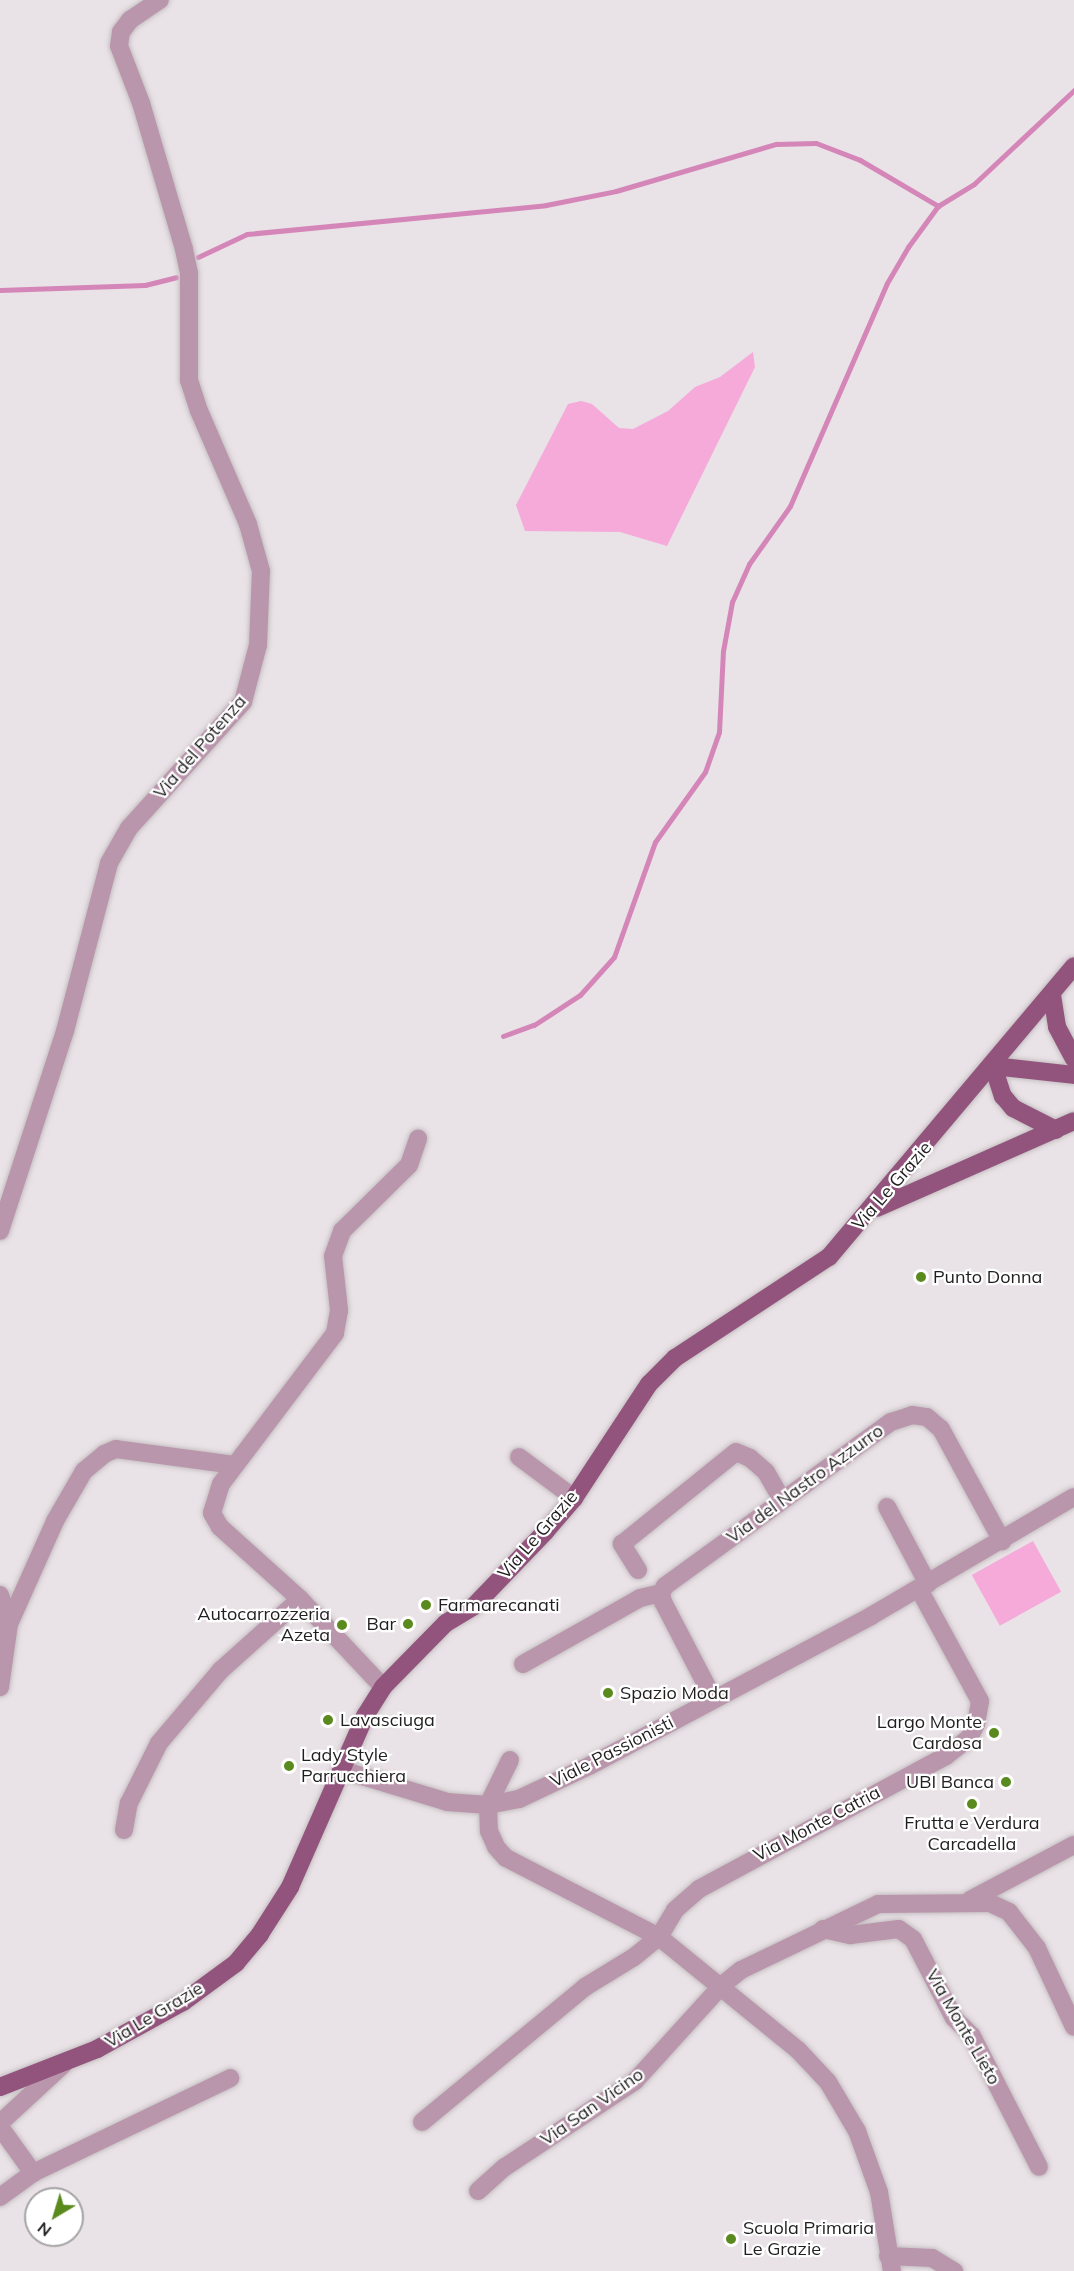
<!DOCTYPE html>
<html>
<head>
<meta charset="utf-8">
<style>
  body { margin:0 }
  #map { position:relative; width:1074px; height:2271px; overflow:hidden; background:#e9e2e6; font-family:Mulish,sans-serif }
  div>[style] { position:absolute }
  .green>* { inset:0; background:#f5aada; transform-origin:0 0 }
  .stream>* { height:5px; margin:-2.5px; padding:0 2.5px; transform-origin:2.5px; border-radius:2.5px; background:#d586b9 }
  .roads { filter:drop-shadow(0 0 2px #c5bfc2) drop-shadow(0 0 2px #c5bfc2) }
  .minor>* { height:18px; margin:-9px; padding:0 9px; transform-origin:9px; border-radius:9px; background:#ba96ac }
  .major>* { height:18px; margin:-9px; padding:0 9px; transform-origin:9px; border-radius:9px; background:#92547c }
  .dots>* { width:16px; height:16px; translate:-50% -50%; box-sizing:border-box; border:3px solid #fff; border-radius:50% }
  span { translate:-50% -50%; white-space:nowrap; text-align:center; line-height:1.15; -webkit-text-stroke:4.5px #fff; paint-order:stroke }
  .street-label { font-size:18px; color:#201e1f }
  .poi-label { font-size:18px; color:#201e1f }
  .left { translate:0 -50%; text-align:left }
  .right { translate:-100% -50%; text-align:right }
  .north { position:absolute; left:24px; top:2187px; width:60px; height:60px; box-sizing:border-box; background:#fff; border:2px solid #a6a5a5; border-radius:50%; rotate:218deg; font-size:16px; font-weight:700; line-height:24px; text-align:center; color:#201e1f }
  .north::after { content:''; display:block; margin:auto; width:21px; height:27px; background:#5a8a1e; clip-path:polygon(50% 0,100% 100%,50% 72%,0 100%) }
</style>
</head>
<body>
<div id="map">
  <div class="green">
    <i style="clip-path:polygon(753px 352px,755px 367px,667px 546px,620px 532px,525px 531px,516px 505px,568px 404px,581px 401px,592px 404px,619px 428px,633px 429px,668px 411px,695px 387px,720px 377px)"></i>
    <i style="left:1033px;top:1541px;width:58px;height:70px;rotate:61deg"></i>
  </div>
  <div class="stream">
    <i style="left:198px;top:257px;width:54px;rotate:-25.1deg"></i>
    <i style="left:247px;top:234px;width:300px;rotate:-5.5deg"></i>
    <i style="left:546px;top:205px;width:71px;rotate:-11.3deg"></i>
    <i style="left:616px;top:191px;width:167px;rotate:-16.4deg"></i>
    <i style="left:776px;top:144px;width:40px;rotate:-1.4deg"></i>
    <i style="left:816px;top:143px;width:47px;rotate:21.1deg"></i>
    <i style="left:860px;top:160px;width:91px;rotate:30.5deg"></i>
    <i style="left:0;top:290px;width:145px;rotate:-2deg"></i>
    <i style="left:145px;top:285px;width:32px;rotate:-14deg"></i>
    <i style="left:503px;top:1036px;width:33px;rotate:-20deg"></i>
    <i style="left:534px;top:1025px;width:55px;rotate:-33.1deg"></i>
    <i style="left:580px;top:995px;width:51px;rotate:-48.2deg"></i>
    <i style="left:614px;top:957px;width:122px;rotate:-70.4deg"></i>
    <i style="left:655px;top:842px;width:86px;rotate:-54.5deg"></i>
    <i style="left:705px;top:772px;width:42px;rotate:-70.7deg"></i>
    <i style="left:719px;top:732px;width:81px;rotate:-87.2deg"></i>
    <i style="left:723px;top:651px;width:50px;rotate:-79.6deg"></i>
    <i style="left:732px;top:602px;width:42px;rotate:-65.9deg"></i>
    <i style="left:749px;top:564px;width:71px;rotate:-54.7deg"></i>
    <i style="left:790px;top:506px;width:243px;rotate:-66.5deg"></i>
    <i style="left:887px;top:283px;width:42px;rotate:-59.7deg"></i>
    <i style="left:908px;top:247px;width:51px;rotate:-53.8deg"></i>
    <i style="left:938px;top:206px;width:42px;rotate:-31.4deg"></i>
    <i style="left:974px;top:184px;width:137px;rotate:-43.2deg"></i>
  </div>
  <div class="roads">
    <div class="minor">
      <i style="left:0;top:1231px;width:210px;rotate:-72deg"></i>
      <i style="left:65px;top:1031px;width:174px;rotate:-75.3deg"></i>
      <i style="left:109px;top:863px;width:40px;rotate:-60.3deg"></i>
      <i style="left:129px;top:828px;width:170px;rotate:-47.9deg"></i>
      <i style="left:243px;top:702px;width:59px;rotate:-75.3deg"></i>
      <i style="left:258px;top:645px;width:74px;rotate:-87.7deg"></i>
      <i style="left:261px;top:571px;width:49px;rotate:-105.5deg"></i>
      <i style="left:248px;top:524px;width:123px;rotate:-113.4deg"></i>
      <i style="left:199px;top:411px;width:33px;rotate:-108deg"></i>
      <i style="left:189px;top:380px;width:107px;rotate:-90deg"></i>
      <i style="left:189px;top:273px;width:25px;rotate:-102deg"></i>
      <i style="left:184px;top:249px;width:152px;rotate:-106.4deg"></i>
      <i style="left:141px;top:103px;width:61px;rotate:-111.1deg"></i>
      <i style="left:119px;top:46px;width:14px;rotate:-82deg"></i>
      <i style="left:121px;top:32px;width:15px;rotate:-53deg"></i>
      <i style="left:130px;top:20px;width:36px;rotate:-34deg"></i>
      <i style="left:519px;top:1457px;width:69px;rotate:36.7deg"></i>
      <i style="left:887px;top:1507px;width:87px;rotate:62deg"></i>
      <i style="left:638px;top:1570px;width:31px;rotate:-122deg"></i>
      <i style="left:622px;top:1544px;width:146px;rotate:-38.9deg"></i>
      <i style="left:736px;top:1452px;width:15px;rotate:23deg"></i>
      <i style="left:750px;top:1458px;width:21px;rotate:41deg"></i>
      <i style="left:766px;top:1472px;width:32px;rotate:60deg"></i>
      <i style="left:0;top:1595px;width:30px;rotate:73deg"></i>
      <i style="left:9px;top:1624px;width:64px;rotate:98.1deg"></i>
      <i style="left:9px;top:1624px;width:113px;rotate:-65.9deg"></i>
      <i style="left:55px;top:1521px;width:58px;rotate:-59.9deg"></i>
      <i style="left:84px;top:1471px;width:26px;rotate:-40deg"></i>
      <i style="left:104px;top:1454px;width:13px;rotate:-23deg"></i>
      <i style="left:116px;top:1449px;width:120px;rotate:7.7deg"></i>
      <i style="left:523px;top:1664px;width:134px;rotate:-29.4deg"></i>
      <i style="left:640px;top:1598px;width:22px;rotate:-13deg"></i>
      <i style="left:383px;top:1687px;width:121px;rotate:-133.3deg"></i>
      <i style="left:300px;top:1599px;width:108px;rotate:-138deg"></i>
      <i style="left:220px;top:1527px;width:16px;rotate:-120deg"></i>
      <i style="left:212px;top:1513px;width:30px;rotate:-73deg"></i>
      <i style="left:221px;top:1484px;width:189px;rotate:-52.9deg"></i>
      <i style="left:335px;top:1333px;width:23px;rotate:-80deg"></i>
      <i style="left:339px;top:1310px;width:54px;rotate:-96.3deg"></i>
      <i style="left:333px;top:1256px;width:27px;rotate:-70deg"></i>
      <i style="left:342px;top:1231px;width:94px;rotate:-44.6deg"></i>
      <i style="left:409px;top:1165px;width:28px;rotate:-71deg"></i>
      <i style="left:713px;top:1698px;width:108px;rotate:-117.5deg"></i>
      <i style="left:663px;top:1602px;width:9px;rotate:-103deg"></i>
      <i style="left:661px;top:1593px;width:8px;rotate:-60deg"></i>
      <i style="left:665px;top:1586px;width:279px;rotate:-36deg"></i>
      <i style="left:891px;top:1422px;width:22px;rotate:-18deg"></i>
      <i style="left:912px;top:1415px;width:15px;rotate:8deg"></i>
      <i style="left:927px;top:1417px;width:18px;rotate:41deg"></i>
      <i style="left:941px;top:1429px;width:128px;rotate:61.4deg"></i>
      <i style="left:510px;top:1760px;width:50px;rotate:116.1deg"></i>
      <i style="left:488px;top:1805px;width:26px;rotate:88deg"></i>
      <i style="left:489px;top:1831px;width:17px;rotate:66deg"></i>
      <i style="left:496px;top:1847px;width:15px;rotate:48deg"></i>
      <i style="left:506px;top:1858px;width:172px;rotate:27.3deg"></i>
      <i style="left:659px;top:1937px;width:179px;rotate:39.1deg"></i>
      <i style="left:798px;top:2050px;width:44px;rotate:46.8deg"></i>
      <i style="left:828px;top:2082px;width:57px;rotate:59.4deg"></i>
      <i style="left:857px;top:2131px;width:65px;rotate:70.2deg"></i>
      <i style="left:879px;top:2192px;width:80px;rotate:80.7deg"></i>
      <i style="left:342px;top:1770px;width:110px;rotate:16.9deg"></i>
      <i style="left:447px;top:1802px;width:41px;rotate:4.2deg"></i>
      <i style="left:488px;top:1805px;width:32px;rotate:-11deg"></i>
      <i style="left:519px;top:1799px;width:80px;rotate:-25.3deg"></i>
      <i style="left:591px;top:1765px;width:317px;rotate:-28deg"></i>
      <i style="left:871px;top:1616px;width:235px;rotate:-30.4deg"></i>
      <i style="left:124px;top:1830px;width:27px;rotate:-80deg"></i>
      <i style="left:129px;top:1803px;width:67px;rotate:-63.4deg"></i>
      <i style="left:159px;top:1743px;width:96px;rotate:-49.7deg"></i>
      <i style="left:221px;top:1670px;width:106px;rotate:-41.9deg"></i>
      <i style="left:970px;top:1900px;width:118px;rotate:-27.9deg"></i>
      <i style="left:823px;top:1929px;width:28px;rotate:13deg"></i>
      <i style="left:850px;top:1935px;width:49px;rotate:-7deg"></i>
      <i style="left:899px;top:1929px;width:17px;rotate:36deg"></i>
      <i style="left:913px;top:1939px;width:89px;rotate:62.6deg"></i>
      <i style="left:954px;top:2018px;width:25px;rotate:45deg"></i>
      <i style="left:972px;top:2036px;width:147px;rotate:62.9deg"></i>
      <i style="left:659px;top:1937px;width:31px;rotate:-59deg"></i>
      <i style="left:675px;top:1910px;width:32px;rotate:-41deg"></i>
      <i style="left:699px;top:1889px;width:281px;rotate:-28.3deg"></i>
      <i style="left:946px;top:1756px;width:29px;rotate:-38deg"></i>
      <i style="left:969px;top:1738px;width:16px;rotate:-63deg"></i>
      <i style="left:976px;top:1724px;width:23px;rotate:-80deg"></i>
      <i style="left:980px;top:1701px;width:128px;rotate:-118.6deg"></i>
      <i style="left:422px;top:2122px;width:212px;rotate:-39.6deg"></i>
      <i style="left:585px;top:1987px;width:57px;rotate:-31.5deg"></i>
      <i style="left:634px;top:1957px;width:32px;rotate:-39deg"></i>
      <i style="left:0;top:2123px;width:87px;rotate:-42.7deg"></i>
      <i style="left:0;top:2127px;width:57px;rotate:54.3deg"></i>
      <i style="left:478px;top:2191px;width:36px;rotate:-42deg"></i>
      <i style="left:505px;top:2167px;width:156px;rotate:-33.5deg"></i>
      <i style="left:635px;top:2081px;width:128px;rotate:-47.8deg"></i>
      <i style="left:721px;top:1986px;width:26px;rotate:-39deg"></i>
      <i style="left:741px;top:1970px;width:152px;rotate:-25.7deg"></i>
      <i style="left:878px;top:1904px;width:112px;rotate:-0.5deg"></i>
      <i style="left:990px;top:1903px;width:21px;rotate:25deg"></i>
      <i style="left:1009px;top:1912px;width:46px;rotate:52.1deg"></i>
      <i style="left:1037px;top:1948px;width:87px;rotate:64.9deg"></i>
      <i style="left:0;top:2197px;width:41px;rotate:-36deg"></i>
      <i style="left:33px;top:2173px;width:219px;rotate:-25.7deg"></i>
      <i style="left:888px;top:2256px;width:44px;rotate:2.6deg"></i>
      <i style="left:932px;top:2258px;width:26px;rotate:31deg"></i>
    </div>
    <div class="major">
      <i style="left:1052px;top:995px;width:32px;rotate:81deg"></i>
      <i style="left:1057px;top:1027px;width:36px;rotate:62deg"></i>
      <i style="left:993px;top:1066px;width:32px;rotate:72deg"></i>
      <i style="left:1003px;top:1096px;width:16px;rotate:50deg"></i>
      <i style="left:1013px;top:1108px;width:48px;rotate:27.1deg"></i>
      <i style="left:993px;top:1066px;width:81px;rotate:6.3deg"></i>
      <i style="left:877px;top:1208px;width:215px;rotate:-23.8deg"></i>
      <i style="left:0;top:2087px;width:104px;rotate:-21.4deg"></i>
      <i style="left:97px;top:2049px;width:98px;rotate:-28.7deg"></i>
      <i style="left:183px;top:2002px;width:66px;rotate:-36.3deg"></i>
      <i style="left:236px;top:1963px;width:38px;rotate:-50deg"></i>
      <i style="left:260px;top:1934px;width:56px;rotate:-57.4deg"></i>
      <i style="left:290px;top:1887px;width:187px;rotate:-66.3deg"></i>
      <i style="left:365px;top:1716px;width:34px;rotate:-58deg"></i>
      <i style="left:383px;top:1687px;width:90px;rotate:-45.5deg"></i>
      <i style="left:446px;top:1623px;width:33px;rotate:-31deg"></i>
      <i style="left:474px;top:1606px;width:103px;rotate:-46.2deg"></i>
      <i style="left:545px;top:1532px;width:45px;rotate:-49.5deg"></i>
      <i style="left:574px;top:1498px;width:136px;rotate:-56.7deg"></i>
      <i style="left:649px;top:1384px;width:37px;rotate:-45deg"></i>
      <i style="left:675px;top:1358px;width:184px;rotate:-33.3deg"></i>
      <i style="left:829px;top:1257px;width:380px;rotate:-49.9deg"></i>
    </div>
  </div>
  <div class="dots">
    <i style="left:921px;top:1277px;background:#5a8a1e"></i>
    <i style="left:426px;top:1605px;background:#5a8a1e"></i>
    <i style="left:408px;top:1624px;background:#5a8a1e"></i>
    <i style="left:342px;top:1625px;background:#5a8a1e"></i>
    <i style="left:608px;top:1693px;background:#5a8a1e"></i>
    <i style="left:328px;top:1720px;background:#5a8a1e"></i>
    <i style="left:994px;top:1733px;background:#5a8a1e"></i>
    <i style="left:289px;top:1766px;background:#5a8a1e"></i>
    <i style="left:1006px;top:1782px;background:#5a8a1e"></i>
    <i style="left:972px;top:1804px;background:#5a8a1e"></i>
    <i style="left:731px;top:2239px;background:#5a8a1e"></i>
  </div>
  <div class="street-label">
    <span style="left:200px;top:747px;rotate:-49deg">Via del Potenza</span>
    <span style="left:892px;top:1186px;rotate:-49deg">Via Le Grazie</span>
    <span style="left:805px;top:1484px;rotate:-36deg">Via del Nastro Azzurro</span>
    <span style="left:538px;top:1535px;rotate:-49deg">Via Le Grazie</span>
    <span style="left:612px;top:1752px;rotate:-27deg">Viale Passionisti</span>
    <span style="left:817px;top:1824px;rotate:-28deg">Via Monte Catria</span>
    <span style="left:154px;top:2015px;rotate:-31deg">Via Le Grazie</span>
    <span style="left:963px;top:2027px;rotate:60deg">Via Monte Lieto</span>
    <span style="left:592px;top:2107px;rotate:-35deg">Via San Vicino</span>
  </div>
  <div class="poi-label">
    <span class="left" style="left:933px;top:1277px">Punto Donna</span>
    <span class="left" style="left:438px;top:1605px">Farmarecanati</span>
    <span class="right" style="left:330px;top:1625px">Autocarrozzeria<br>Azeta</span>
    <span class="right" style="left:396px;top:1624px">Bar</span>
    <span class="left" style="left:620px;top:1693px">Spazio Moda</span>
    <span class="left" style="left:340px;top:1720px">Lavasciuga</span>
    <span class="right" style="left:982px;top:1733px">Largo Monte<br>Cardosa</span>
    <span class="left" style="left:301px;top:1766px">Lady Style<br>Parrucchiera</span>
    <span class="right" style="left:994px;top:1782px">UBI Banca</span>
    <span style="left:972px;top:1834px">Frutta e Verdura<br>Carcadella</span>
    <span class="left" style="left:743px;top:2239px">Scuola Primaria<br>Le Grazie</span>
  </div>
  <div class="north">N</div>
</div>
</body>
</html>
